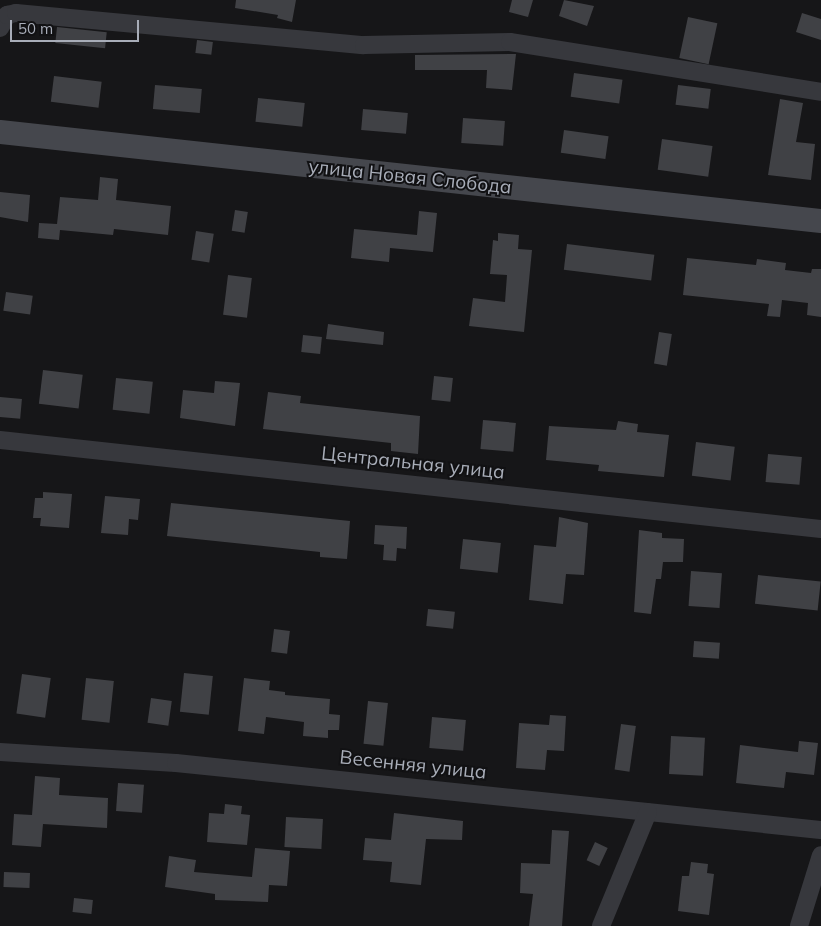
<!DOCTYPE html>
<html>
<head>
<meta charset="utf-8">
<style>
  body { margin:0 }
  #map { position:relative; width:821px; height:926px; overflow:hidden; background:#161618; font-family:Mulish,sans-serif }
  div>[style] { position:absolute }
  .building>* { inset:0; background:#404145; transform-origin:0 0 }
  .street>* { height:18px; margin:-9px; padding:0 9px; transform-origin:9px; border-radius:9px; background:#37383d }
  .secondary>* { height:24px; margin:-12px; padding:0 12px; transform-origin:12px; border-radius:12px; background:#45474d }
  span { translate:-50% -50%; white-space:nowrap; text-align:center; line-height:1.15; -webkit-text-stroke:4px #111113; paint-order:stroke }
  .street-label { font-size:19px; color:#a8adb8 }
  .scale { position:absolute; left:10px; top:20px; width:129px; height:22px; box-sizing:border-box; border:2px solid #a8adb8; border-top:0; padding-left:6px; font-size:15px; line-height:18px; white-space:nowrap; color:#a8adb8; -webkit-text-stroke:4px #111113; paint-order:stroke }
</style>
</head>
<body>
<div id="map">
  <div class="building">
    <i style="clip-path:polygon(236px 0,296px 0,292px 22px,277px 18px,278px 15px,235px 8px)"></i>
    <i style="clip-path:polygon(512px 0,533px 0,528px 17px,509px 12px)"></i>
    <i style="clip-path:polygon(564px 0,594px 6px,587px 26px,559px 16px)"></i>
    <i style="clip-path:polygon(802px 13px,821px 19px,821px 40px,796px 32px)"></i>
    <i style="left:688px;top:17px;width:30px;height:42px;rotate:12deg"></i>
    <i style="left:57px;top:27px;width:50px;height:16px;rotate:6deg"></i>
    <i style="left:197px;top:40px;width:16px;height:13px;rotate:7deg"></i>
    <i style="clip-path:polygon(516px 54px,512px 90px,486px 88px,487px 70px,415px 70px,415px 55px)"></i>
    <i style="left:574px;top:73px;width:49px;height:24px;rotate:8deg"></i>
    <i style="left:54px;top:76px;width:48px;height:26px;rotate:7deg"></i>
    <i style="left:155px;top:85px;width:47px;height:24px;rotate:5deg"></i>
    <i style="left:678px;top:85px;width:33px;height:20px;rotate:7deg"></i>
    <i style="left:258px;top:98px;width:47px;height:24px;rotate:6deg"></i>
    <i style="clip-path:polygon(780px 99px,803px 103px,796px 142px,815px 144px,811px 180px,768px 175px)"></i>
    <i style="left:363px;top:109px;width:45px;height:21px;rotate:5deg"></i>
    <i style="left:463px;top:118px;width:42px;height:25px;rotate:4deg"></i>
    <i style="left:564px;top:130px;width:45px;height:23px;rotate:8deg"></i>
    <i style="left:662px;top:139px;width:51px;height:31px;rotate:8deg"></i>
    <i style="clip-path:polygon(100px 177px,118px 179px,116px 200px,171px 206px,168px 235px,114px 229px,113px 235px,60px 230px,59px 240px,38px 238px,39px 223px,57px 224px,60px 197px,98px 200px)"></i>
    <i style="clip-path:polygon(0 192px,30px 195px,28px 222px,0 217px)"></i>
    <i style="left:235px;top:210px;width:13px;height:21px;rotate:9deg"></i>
    <i style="clip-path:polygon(419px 211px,437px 213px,433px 252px,390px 248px,389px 262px,351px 258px,354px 229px,417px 235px)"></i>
    <i style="left:196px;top:231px;width:18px;height:29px;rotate:9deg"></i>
    <i style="clip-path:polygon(498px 233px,519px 235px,518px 249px,532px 250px,524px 332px,469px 326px,473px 298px,505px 302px,507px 275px,490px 274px,493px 240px,498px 241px)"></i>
    <i style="left:567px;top:244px;width:88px;height:26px;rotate:7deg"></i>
    <i style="clip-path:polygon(687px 258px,756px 265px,757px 259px,786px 263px,785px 270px,811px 273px,812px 269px,821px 269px,821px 317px,807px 315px,808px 303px,782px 300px,780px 317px,767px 316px,769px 304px,683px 295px)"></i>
    <i style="left:228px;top:275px;width:24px;height:40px;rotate:7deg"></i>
    <i style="left:6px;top:292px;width:27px;height:19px;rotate:8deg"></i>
    <i style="clip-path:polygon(328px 324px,384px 332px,383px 345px,326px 339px)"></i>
    <i style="left:659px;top:332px;width:13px;height:32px;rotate:9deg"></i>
    <i style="left:303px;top:335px;width:19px;height:17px;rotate:6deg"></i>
    <i style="left:43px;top:370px;width:40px;height:34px;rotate:7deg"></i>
    <i style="left:434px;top:376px;width:19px;height:24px;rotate:6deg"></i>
    <i style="left:116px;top:378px;width:37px;height:32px;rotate:6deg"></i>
    <i style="clip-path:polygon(215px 381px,240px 383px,235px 426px,180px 418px,183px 390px,214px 393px)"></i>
    <i style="clip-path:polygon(268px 392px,301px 396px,300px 403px,420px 416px,418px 454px,391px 451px,391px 443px,263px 429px)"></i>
    <i style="left:0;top:397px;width:22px;height:20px;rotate:5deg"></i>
    <i style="left:483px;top:420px;width:33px;height:29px;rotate:5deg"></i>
    <i style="clip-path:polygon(618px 421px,638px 424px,637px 432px,669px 435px,664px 477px,598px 471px,599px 465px,546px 460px,549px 426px,616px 430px)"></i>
    <i style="left:696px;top:442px;width:39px;height:34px;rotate:7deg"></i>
    <i style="left:768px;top:454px;width:34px;height:28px;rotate:5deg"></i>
    <i style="clip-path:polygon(43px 492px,72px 494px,69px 528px,40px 526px,41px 518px,33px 518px,35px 498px,43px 498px)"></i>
    <i style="clip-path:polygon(105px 496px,140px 499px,138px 520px,129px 519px,128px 535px,101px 533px)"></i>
    <i style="clip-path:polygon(171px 503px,350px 521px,347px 559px,320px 557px,320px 552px,167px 536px)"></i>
    <i style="clip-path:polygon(559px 517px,588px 523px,584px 575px,566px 574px,563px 604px,529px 600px,534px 545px,556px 547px)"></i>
    <i style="clip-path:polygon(375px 525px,407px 527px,406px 549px,397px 548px,396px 561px,383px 560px,384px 545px,374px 544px)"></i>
    <i style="clip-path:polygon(639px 530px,662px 533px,662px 538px,684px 539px,683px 562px,663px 562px,661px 579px,656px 579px,651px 614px,634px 612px)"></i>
    <i style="left:463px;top:539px;width:38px;height:30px;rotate:6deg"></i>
    <i style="left:691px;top:571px;width:31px;height:35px;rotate:4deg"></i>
    <i style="left:758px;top:575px;width:63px;height:29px;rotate:6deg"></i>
    <i style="left:428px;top:609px;width:27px;height:17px;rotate:6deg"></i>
    <i style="left:274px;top:629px;width:16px;height:23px;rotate:7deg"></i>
    <i style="left:694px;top:641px;width:26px;height:16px;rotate:4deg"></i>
    <i style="left:184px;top:673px;width:29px;height:39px;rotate:6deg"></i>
    <i style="left:22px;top:674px;width:29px;height:40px;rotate:8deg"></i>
    <i style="left:86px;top:678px;width:28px;height:42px;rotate:6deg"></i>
    <i style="clip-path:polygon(244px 678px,270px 681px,269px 690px,285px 692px,285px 695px,330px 699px,329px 714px,340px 715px,339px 730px,328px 730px,328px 738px,303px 736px,304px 722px,266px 717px,264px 734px,238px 731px)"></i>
    <i style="left:151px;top:698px;width:21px;height:25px;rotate:8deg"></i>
    <i style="left:368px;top:701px;width:20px;height:43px;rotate:6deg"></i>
    <i style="clip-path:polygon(550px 715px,566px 716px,564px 751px,547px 750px,545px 770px,516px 768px,519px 723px,549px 725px)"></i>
    <i style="left:432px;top:717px;width:34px;height:31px;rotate:5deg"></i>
    <i style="left:621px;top:724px;width:15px;height:46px;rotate:8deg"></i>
    <i style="left:671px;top:736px;width:34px;height:38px;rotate:3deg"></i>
    <i style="clip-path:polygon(799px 741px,818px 743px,814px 775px,786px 772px,784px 788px,736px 783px,740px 745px,798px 752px)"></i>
    <i style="clip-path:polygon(35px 776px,60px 778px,59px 795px,108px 798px,107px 828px,43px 824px,41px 847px,12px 845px,14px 814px,32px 815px)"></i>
    <i style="left:118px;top:783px;width:26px;height:28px;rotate:4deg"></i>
    <i style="clip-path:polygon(225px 804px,242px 806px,241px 814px,250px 815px,247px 845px,207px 842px,209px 813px,224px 814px)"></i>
    <i style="clip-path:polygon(394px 813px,463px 821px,462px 840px,426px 839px,421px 885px,390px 882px,392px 862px,363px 860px,365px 838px,391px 840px)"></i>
    <i style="left:286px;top:817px;width:37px;height:30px;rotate:3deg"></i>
    <i style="clip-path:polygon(552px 830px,569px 831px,562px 926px,529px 926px,533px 894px,520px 893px,521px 863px,550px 864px)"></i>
    <i style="left:595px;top:842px;width:14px;height:20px;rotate:25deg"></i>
    <i style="clip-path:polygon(255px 848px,290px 851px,287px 886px,269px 885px,268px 902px,215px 900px,215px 894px,165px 887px,169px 856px,196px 860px,194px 872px,252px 877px)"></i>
    <i style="clip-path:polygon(691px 862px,708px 864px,707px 873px,714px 874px,709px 915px,678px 911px,682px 876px,689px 876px)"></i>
    <i style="left:4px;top:872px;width:26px;height:15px;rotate:2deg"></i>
    <i style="left:74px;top:898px;width:19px;height:14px;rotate:6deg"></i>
  </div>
  <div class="street">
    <i style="left:0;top:28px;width:15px;rotate:-62deg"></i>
    <i style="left:7px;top:15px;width:9px;rotate:-13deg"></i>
    <i style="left:16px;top:13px;width:349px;rotate:5.3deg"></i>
    <i style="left:364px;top:45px;width:146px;rotate:-1.2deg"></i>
    <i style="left:510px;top:42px;width:315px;rotate:9.1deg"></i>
    <i style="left:0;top:440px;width:826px;rotate:6.19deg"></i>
    <i style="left:0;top:752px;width:176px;rotate:3.6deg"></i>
    <i style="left:176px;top:763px;width:648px;rotate:5.93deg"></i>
    <i style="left:601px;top:926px;width:123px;rotate:-67.6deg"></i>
    <i style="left:799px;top:926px;width:74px;rotate:-72.8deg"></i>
  </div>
  <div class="secondary">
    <i style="left:0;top:132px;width:826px;rotate:6.19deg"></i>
  </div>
  <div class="street-label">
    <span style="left:410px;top:177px;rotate:6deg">улица Новая Слобода</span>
    <span style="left:413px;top:463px;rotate:6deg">Центральная улица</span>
    <span style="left:413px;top:765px;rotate:6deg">Весенняя улица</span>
  </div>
  <div class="scale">50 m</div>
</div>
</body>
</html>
